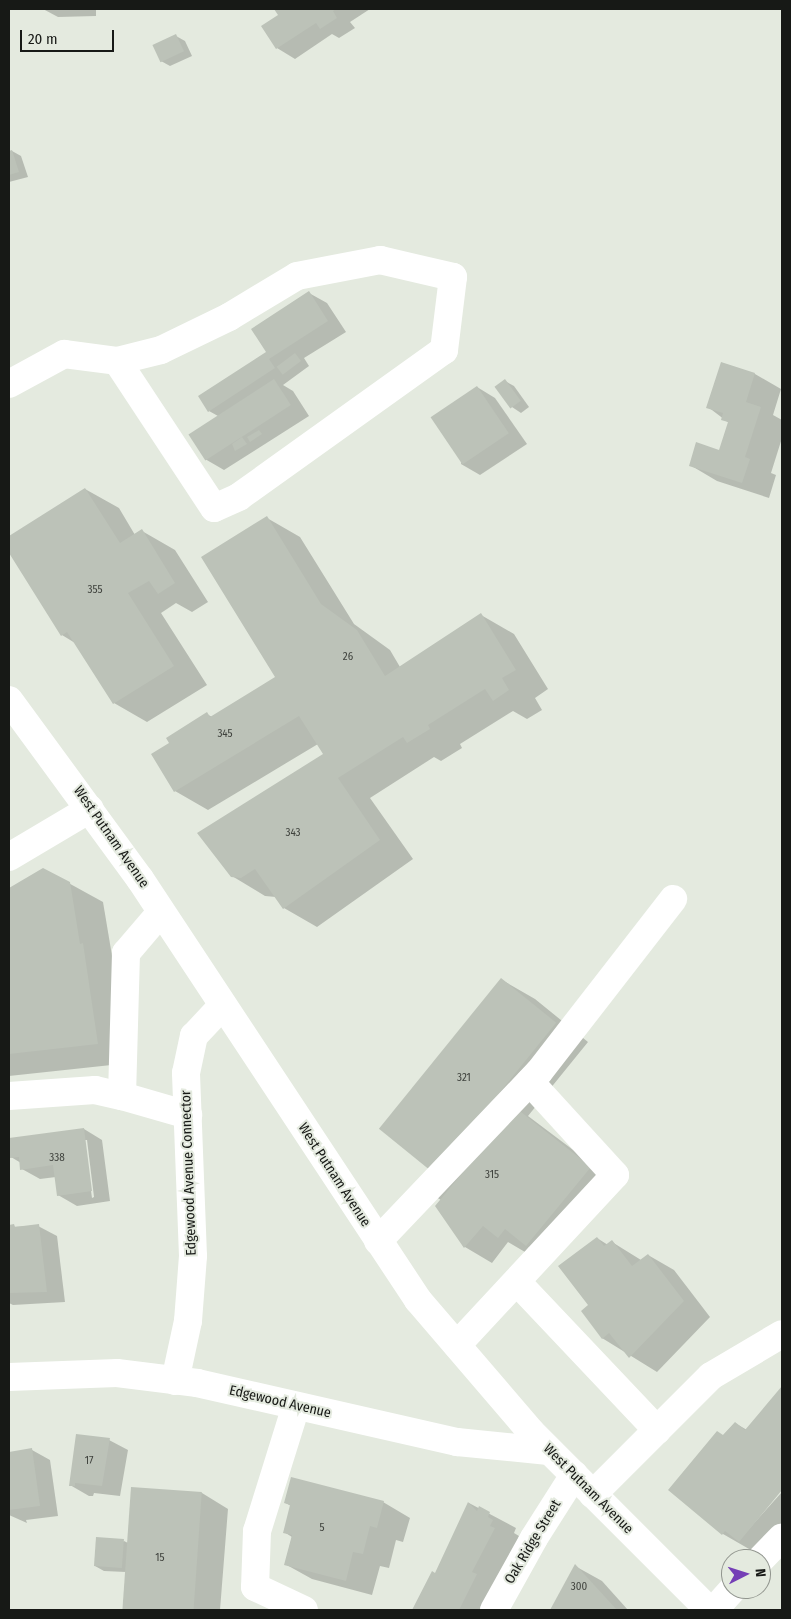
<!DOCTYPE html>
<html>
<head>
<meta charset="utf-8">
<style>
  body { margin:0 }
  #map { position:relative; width:791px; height:1619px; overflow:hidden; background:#e4eadf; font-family:"Fira Sans Condensed",sans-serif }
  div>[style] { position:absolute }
  .shadow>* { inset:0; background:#0003 }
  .building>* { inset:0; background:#bcc2b8; transform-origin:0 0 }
  .minor>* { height:28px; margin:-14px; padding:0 14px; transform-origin:14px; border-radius:14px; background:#fff }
  .major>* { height:28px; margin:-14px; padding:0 14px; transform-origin:14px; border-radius:14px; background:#fff }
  span { translate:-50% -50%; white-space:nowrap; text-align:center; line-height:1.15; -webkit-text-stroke:4px #e4eadf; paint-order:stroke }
  .number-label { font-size:11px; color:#40433e }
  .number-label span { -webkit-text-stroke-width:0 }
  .street-label { font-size:14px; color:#171916 }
  .frame { position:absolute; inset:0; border:10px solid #171916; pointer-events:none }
  .north { position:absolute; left:721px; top:1549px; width:50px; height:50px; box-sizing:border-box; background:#e4eadf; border:1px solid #92968f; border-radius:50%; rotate:85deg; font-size:14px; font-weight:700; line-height:20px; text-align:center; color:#171916 }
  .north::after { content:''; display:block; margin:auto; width:18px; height:22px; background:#753fb6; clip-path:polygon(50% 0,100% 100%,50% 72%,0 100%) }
  .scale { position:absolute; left:20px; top:30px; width:94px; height:22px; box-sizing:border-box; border:2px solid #171916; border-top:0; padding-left:6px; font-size:15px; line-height:18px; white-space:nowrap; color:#171916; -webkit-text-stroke:4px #e4eadf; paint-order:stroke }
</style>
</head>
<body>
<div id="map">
  <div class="shadow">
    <i style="clip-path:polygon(43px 9px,96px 9px,96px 16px,58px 17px)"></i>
    <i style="clip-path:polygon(276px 9px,370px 9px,350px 22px,355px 28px,339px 38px,332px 34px,295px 59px,277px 48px,280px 15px)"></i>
    <i style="clip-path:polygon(176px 36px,185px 41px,192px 56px,170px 66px,161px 61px)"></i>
    <i style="clip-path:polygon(12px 151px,21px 156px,28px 177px,9px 182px,9px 152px)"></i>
    <i style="clip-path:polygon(309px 293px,327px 303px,346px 332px,304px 358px,309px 366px,283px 385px,293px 391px,309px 416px,224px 470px,205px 459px,218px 416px,209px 411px,267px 353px)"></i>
    <i style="clip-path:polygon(722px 363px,755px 374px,781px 389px,773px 415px,782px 420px,782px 438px,771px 473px,776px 475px,769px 498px,717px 481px,690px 465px,720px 451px,729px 423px,708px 407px)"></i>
    <i style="clip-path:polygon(505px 381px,514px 386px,529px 407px,521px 413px,512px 407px,497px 387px)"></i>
    <i style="clip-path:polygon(477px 387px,495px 398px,527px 444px,480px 475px,461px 464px)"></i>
    <i style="clip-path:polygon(85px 489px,119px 508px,135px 535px,142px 531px,175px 550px,208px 602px,192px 612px,176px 603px,161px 613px,207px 685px,147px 722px,114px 703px,75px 643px,62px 635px,9px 551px,9px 537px)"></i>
    <i style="clip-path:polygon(267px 518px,300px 537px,354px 624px,390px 650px,400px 667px,481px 615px,514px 634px,548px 689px,535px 698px,542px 710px,527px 719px,513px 711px,460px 744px,462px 748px,441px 761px,434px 757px,370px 798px,413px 859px,317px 927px,284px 908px,276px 897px,265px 896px,232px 876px,324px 754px,318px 744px,208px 810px,175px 791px,171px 743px,207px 714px,212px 717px,277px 677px)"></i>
    <i style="clip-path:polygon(43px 869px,103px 902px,130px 1063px,9px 1076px,9px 889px)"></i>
    <i style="clip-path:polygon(502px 980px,535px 999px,588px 1042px,528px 1116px,617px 1183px,553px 1260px,529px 1247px,525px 1252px,508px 1242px,492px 1263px,465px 1247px,436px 1206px,441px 1200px,421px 1188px)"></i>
    <i style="clip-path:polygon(evenodd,84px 1129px,102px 1140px,110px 1201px,77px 1206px,58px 1195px,56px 1177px,40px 1179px,22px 1169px,21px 1163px,11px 1157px,9px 1139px,84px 1129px,84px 1140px,87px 1140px,94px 1197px,92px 1198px,84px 1140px)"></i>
    <i style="clip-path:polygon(38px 1226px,57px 1236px,65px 1302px,13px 1305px,9px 1303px,9px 1227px)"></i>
    <i style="clip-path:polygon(597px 1238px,608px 1245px,612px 1242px,641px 1260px,648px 1255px,674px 1270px,710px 1317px,657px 1372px,602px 1338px,590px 1306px)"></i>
    <i style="clip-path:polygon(782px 1388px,782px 1488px,738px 1541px,782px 1492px,782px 1549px,756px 1553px,723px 1534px,670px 1490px,735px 1423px,747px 1430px)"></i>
    <i style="clip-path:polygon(109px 1440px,128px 1450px,120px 1496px,94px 1493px,93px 1496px,89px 1496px,70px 1485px)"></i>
    <i style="clip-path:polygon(32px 1450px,50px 1460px,58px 1516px,26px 1520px,27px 1523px,9px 1515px,9px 1453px)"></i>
    <i style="clip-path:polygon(132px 1488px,202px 1493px,228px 1509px,220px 1610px,123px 1610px,126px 1572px,104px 1571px,95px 1566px,124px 1541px,128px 1543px)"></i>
    <i style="clip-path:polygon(383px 1502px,410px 1518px,403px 1542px,396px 1540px,389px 1568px,380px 1566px,372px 1595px,312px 1579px,285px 1564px,292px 1537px,284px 1532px,291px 1506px,286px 1503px)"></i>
    <i style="clip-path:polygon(469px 1503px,516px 1528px,514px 1533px,519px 1536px,493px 1610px,413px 1610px,432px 1573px,436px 1575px)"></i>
    <i style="clip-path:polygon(575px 1566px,602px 1581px,628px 1610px,553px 1610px)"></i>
  </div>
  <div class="building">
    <i style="clip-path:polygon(274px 9px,336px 9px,333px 11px,337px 18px,320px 29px,316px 23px,276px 49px,261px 26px,278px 15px)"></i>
    <i style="left:176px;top:34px;width:19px;height:26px;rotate:65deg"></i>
    <i style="clip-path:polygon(12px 150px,19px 172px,9px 175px,9px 151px)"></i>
    <i style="clip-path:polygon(309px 291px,328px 321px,269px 359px,275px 368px,208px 412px,198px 396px,266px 352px,251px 329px)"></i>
    <i style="left:295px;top:353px;width:10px;height:23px;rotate:53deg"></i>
    <i style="clip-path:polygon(721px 362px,755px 373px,746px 402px,761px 407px,745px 457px,750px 459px,742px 483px,689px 466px,696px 442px,719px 450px,728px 422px,721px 420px,723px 413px,706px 408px)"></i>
    <i style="left:274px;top:379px;width:31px;height:102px;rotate:57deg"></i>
    <i style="left:505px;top:379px;width:27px;height:13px;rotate:54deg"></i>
    <i style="left:477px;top:386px;width:57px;height:56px;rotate:56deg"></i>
    <i style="clip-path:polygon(259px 430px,262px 434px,250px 442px,247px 437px)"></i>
    <i style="clip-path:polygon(242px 437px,247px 444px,235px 451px,232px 444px)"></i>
    <i style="clip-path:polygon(85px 488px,120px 543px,142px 529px,175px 583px,158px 594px,149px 581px,128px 593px,174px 666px,113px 704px,67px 632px,61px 636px,9px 553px,9px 536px)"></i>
    <i style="clip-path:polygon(267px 516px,321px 604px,357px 630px,385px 676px,481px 613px,516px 670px,502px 678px,509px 690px,493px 701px,485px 689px,428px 725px,430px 729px,407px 743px,403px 737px,338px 778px,380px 840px,283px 909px,255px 869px,241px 878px,231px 877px,197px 833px,323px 754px,299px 716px,174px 792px,151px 754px,169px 743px,166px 738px,207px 712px,210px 717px,275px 677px,201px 557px)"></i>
    <i style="clip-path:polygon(43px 868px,70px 882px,80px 944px,83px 943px,98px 1044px,9px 1054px,9px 888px)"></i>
    <i style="left:501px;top:978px;width:71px;height:194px;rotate:39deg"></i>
    <i style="clip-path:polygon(516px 1108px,591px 1167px,526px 1246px,505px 1229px,498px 1238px,483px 1226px,464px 1248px,435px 1206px)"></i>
    <i style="clip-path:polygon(84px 1128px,92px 1191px,57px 1196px,53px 1165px,20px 1170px,19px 1157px,10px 1158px,9px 1138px)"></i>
    <i style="clip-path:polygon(14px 1224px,15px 1227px,39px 1224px,47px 1292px,9px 1293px,9px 1225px)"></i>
    <i style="clip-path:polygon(597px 1237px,604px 1246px,612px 1240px,632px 1266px,648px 1254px,684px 1301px,629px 1358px,609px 1333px,602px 1339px,581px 1311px,588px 1305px,558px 1266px)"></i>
    <i style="clip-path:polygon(782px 1386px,782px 1490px,739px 1542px,725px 1531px,722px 1535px,668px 1490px,717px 1431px,723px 1435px,735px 1422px,745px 1430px)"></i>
    <i style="clip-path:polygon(76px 1434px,110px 1438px,102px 1486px,75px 1483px,75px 1486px,69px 1486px)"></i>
    <i style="clip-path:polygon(32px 1448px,40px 1506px,9px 1510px,9px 1452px)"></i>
    <i style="clip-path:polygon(291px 1477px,384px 1501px,377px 1528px,370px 1526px,363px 1554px,353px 1552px,346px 1581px,284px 1565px,292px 1535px,283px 1533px,290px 1505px,284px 1503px)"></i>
    <i style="left:131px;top:1487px;width:71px;height:123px;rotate:4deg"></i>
    <i style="clip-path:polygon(468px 1502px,477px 1511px,479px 1506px,490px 1512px,488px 1517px,493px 1520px,490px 1526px,495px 1528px,472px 1572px,477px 1574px,459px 1610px,412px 1610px,432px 1571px,435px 1573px)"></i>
    <i style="left:96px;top:1537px;width:28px;height:29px;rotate:4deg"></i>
    <i style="clip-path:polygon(575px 1564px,617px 1610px,550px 1610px)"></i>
  </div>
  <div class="minor">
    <i style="left:9px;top:384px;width:63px;rotate:-28.6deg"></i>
    <i style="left:64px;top:354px;width:53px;rotate:7.5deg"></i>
    <i style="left:117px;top:361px;width:45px;rotate:-14deg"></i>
    <i style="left:161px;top:350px;width:76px;rotate:-25.9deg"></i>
    <i style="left:229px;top:317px;width:79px;rotate:-31.1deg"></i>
    <i style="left:297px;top:276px;width:85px;rotate:-10.9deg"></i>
    <i style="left:380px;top:260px;width:75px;rotate:13.1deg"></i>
    <i style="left:453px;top:277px;width:74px;rotate:97deg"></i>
    <i style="left:444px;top:350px;width:252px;rotate:144.4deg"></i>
    <i style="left:239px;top:497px;width:27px;rotate:156deg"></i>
    <i style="left:214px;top:508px;width:176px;rotate:-123.4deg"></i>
    <i style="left:9px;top:857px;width:94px;rotate:-30.7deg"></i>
    <i style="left:161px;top:912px;width:54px;rotate:130.5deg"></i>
    <i style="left:126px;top:953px;width:143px;rotate:91.6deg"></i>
    <i style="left:122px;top:1096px;width:69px;rotate:16.1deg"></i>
    <i style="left:9px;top:1096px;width:86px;rotate:-4deg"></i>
    <i style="left:95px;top:1090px;width:28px;rotate:13deg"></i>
    <i style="left:378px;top:1241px;width:233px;rotate:-46.4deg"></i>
    <i style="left:539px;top:1072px;width:219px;rotate:-52.2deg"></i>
    <i style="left:517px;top:1282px;width:204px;rotate:46.6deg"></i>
    <i style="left:657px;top:1430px;width:91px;rotate:135deg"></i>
    <i style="left:457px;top:1345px;width:232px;rotate:-47.1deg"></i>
    <i style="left:615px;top:1175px;width:126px;rotate:-132.4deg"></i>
    <i style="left:9px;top:1377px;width:108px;rotate:-2.1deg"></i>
    <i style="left:117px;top:1373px;width:81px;rotate:7.1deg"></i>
    <i style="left:197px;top:1383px;width:267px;rotate:12.8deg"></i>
    <i style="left:457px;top:1442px;width:92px;rotate:5.6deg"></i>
    <i style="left:175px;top:1381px;width:61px;rotate:-77.8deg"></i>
    <i style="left:188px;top:1321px;width:65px;rotate:-85.6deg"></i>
    <i style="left:193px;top:1256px;width:183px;rotate:-92.2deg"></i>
    <i style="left:186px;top:1073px;width:38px;rotate:-78deg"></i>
    <i style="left:194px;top:1036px;width:42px;rotate:-46.9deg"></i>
    <i style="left:296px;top:1406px;width:131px;rotate:107.3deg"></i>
    <i style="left:257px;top:1531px;width:56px;rotate:92deg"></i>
    <i style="left:255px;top:1587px;width:54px;rotate:25.1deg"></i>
    <i style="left:657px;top:1430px;width:76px;rotate:-45deg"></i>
    <i style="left:711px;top:1376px;width:82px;rotate:-30.6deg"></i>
    <i style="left:761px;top:1559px;width:30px;rotate:-46deg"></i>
    <i style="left:494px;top:1610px;width:82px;rotate:-60.9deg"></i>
    <i style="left:534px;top:1538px;width:75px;rotate:-57.6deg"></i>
    <i style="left:714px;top:1610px;width:28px;rotate:-48deg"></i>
  </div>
  <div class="major">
    <i style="left:9px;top:700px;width:222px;rotate:53.8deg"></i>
    <i style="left:140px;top:879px;width:505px;rotate:56.56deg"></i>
    <i style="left:418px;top:1300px;width:174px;rotate:49.4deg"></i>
    <i style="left:531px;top:1432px;width:252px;rotate:45deg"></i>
  </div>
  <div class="number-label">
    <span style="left:95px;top:590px">355</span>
    <span style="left:348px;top:657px">26</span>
    <span style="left:225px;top:734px">345</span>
    <span style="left:293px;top:833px">343</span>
    <span style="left:464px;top:1078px">321</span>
    <span style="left:57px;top:1158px">338</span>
    <span style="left:492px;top:1175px">315</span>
    <span style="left:89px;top:1461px">17</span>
    <span style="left:322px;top:1528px">5</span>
    <span style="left:160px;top:1558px">15</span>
    <span style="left:579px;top:1587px">300</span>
  </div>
  <div class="street-label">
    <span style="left:111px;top:837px;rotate:55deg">West Putnam Avenue</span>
    <span style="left:189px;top:1173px;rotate:-92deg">Edgewood Avenue Connector</span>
    <span style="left:334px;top:1175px;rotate:57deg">West Putnam Avenue</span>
    <span style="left:280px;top:1402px;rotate:13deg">Edgewood Avenue</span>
    <span style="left:588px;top:1489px;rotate:45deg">West Putnam Avenue</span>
    <span style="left:533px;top:1542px;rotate:-59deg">Oak Ridge Street</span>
  </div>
  <div class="frame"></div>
  <div class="north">N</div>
  <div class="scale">20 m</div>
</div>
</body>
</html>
